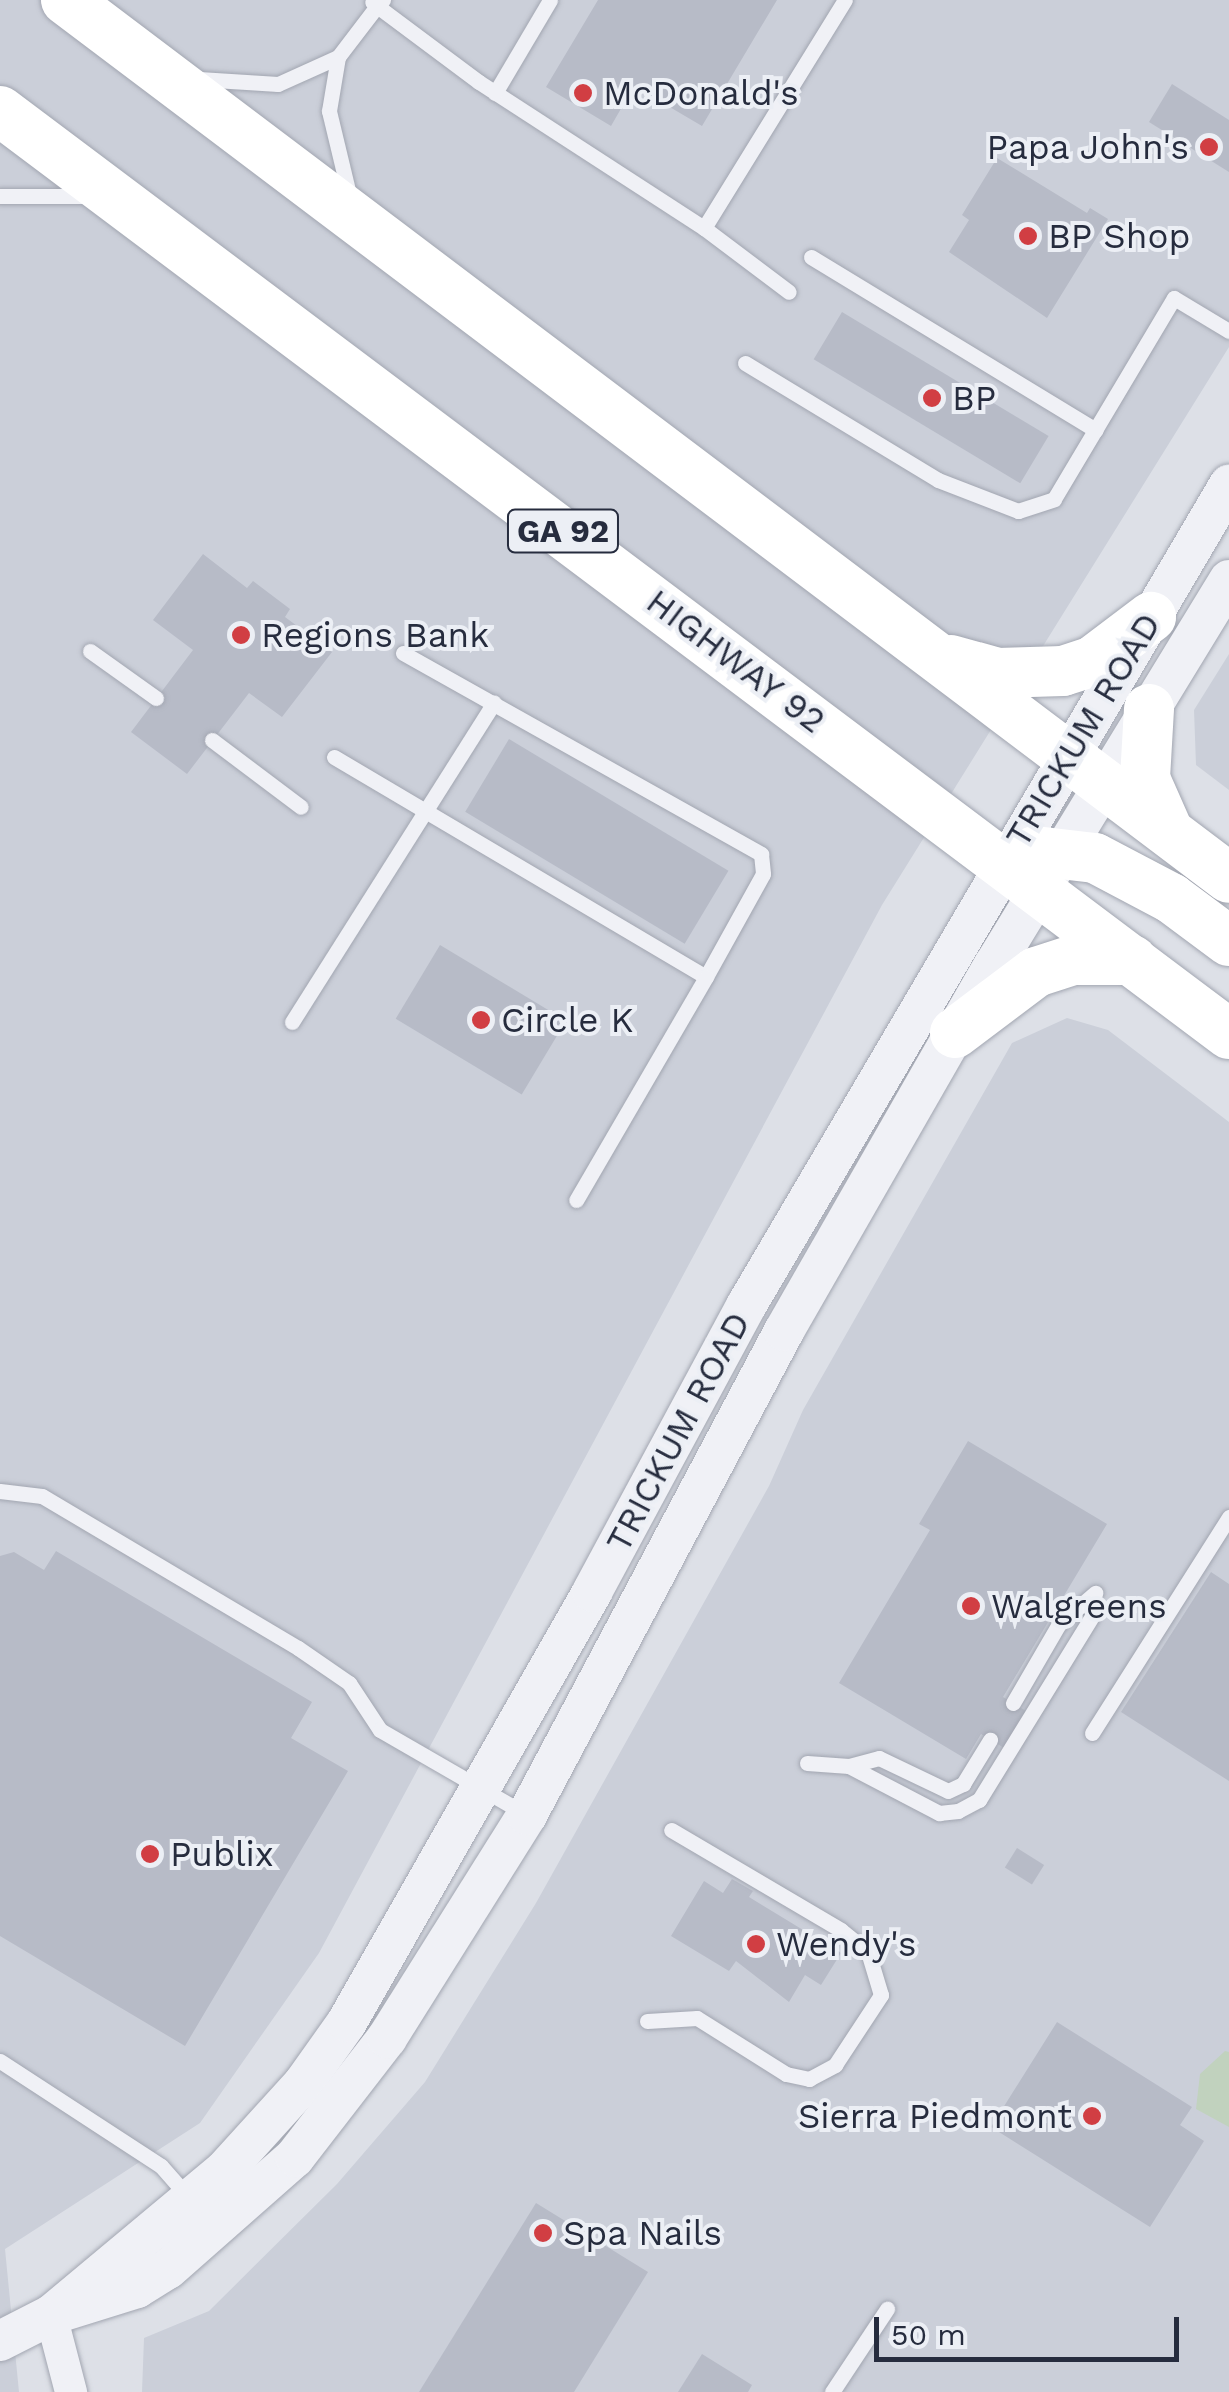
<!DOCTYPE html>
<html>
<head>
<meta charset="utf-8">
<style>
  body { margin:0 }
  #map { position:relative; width:1229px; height:2392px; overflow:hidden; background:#dde0e7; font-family:"Work Sans",sans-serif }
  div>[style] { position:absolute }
  .built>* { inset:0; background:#cbcfd9 }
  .green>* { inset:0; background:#c1d2be }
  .building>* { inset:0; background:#b7bbc7; transform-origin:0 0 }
  .roads { filter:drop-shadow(0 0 2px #a2a6b1) drop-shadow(0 0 2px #a2a6b1) }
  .service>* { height:15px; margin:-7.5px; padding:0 7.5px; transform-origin:7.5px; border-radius:7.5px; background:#f0f1f6 }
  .minor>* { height:32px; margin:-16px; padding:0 16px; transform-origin:16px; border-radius:16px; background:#f0f1f6 }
  .tertiary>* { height:40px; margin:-20px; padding:0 20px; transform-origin:20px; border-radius:20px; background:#f0f1f6 }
  .primary>* { height:50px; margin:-25px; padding:0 25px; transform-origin:25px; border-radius:25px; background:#fff }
  .dots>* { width:28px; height:28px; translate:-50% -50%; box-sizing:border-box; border:5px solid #eceff5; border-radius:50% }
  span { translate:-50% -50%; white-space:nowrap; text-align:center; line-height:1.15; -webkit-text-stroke:8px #eceff5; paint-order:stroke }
  .shield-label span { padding:2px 8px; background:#eceff5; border:2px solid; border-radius:8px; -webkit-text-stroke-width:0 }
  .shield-label { font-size:32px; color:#262c3e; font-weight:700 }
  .poi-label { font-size:35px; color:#262c3e }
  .left { translate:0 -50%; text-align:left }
  .right { translate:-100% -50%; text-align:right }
  .street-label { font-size:35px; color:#262c3e }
  .scale { position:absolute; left:874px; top:2317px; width:305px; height:45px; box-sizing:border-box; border:5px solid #262c3e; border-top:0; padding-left:12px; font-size:30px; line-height:35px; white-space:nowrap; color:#262c3e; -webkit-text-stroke:8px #eceff5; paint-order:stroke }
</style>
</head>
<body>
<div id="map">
  <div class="built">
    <i style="clip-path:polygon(0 0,1229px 0,1229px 347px,882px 905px,319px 1953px,200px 2123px,5px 2249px,19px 2392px,0 2392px)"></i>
    <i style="clip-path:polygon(1229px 654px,1229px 790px,1196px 765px,1194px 710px)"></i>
    <i style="clip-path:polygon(1067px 1018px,1108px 1030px,1229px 1122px,1229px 2392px,142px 2392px,144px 2338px,209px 2311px,337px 2184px,425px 2082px,536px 1903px,769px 1486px,803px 1410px,1012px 1043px)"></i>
  </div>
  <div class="green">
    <i style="clip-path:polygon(1225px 2051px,1229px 2052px,1229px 2127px,1196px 2109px,1200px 2074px)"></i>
  </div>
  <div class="building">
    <i style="clip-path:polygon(598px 0,777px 0,702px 126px,634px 86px,611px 126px,546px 87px)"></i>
    <i style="clip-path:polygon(1172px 84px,1229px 120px,1229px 172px,1149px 122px)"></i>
    <i style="clip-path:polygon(997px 158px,1087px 213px,1090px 208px,1108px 219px,1047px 318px,949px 252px,969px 220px,962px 215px)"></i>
    <i style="left:842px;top:312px;width:241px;height:55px;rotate:31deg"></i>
    <i style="clip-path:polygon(203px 554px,247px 588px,253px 581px,290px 609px,285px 617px,332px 652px,282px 717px,249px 693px,187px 774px,131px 732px,193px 650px,153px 620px)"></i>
    <i style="left:509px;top:739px;width:256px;height:85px;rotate:31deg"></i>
    <i style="left:440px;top:945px;width:147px;height:86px;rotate:31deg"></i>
    <i style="clip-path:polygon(968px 1441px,1107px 1524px,1003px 1697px,1031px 1714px,1009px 1751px,981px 1734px,966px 1759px,839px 1683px,930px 1530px,919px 1524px)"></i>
    <i style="clip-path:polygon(56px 1551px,312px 1702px,291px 1738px,348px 1771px,185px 2046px,0 1936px,0 1556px,14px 1552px,44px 1570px)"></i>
    <i style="clip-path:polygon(1211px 1572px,1229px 1584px,1229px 1781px,1121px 1712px)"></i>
    <i style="left:1017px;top:1848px;width:32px;height:23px;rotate:32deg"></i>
    <i style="clip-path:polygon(732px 1879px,753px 1891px,749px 1897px,841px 1953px,821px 1985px,805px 1975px,789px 2002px,736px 1961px,729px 1971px,671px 1936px,704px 1881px,723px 1893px)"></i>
    <i style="clip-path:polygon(1057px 2022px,1192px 2107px,1180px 2125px,1204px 2141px,1150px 2227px,991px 2127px)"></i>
    <i style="clip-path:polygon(536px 2203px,648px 2272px,574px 2392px,419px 2392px)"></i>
    <i style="clip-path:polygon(702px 2354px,752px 2385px,748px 2392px,678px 2392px)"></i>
  </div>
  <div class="roads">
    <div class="service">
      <i style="left:383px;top:0;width:8px;rotate:135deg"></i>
      <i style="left:377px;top:6px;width:127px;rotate:36.7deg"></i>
      <i style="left:479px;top:82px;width:268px;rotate:33deg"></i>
      <i style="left:704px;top:228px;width:106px;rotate:37deg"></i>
      <i style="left:338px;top:57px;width:64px;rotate:-52.6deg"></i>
      <i style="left:377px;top:6px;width:6px;rotate:-141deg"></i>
      <i style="left:199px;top:79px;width:79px;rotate:3.6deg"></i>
      <i style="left:278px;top:84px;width:66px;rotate:-24.2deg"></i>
      <i style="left:338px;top:57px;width:55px;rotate:99.5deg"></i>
      <i style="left:329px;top:111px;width:85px;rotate:76.5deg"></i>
      <i style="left:495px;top:93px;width:108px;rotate:-59.4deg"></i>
      <i style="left:0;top:196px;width:86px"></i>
      <i style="left:704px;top:228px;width:268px;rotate:-58.3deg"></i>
      <i style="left:811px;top:257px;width:333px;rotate:31.3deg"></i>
      <i style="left:745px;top:363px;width:226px;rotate:31.2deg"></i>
      <i style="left:938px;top:480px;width:86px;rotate:21.2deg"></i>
      <i style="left:1018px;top:511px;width:38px;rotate:-18deg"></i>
      <i style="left:1054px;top:499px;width:234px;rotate:-59.2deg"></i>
      <i style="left:1174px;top:298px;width:64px;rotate:31deg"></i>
      <i style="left:90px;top:651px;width:81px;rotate:35.5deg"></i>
      <i style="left:403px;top:653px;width:411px;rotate:29.3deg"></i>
      <i style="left:761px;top:854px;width:20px;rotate:84deg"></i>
      <i style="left:763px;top:874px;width:118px;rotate:119deg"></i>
      <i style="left:212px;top:740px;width:111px;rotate:37deg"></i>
      <i style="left:334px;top:757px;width:432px;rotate:30.6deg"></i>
      <i style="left:706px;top:977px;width:258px;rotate:120.2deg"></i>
      <i style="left:292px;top:1022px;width:378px;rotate:-57.7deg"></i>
      <i style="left:0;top:1491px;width:42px;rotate:6.8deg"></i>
      <i style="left:42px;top:1496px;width:298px;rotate:30.7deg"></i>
      <i style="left:298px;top:1648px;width:62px;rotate:34.5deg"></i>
      <i style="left:349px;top:1683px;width:56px;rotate:56.6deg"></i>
      <i style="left:380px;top:1730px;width:166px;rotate:30deg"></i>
      <i style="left:1013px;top:1703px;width:91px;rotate:-59.8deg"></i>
      <i style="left:1059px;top:1624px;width:48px;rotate:-40.7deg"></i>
      <i style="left:1092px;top:1733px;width:256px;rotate:-57.6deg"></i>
      <i style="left:807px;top:1763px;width:42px;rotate:4.1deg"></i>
      <i style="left:849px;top:1766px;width:102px;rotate:27.6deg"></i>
      <i style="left:939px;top:1813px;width:19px;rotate:-6deg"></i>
      <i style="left:958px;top:1811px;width:24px;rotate:-28deg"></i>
      <i style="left:979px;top:1800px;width:216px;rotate:-58.4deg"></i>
      <i style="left:849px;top:1766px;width:31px;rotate:-15deg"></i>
      <i style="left:879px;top:1758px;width:76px;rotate:25.6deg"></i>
      <i style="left:948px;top:1791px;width:17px;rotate:-25deg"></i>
      <i style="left:963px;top:1784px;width:52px;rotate:-58.5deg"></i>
      <i style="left:647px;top:2021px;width:50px;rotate:-3.4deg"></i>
      <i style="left:697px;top:2018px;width:105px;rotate:32.2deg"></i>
      <i style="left:786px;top:2074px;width:24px;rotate:12deg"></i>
      <i style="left:809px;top:2079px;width:30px;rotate:-28deg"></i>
      <i style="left:835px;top:2065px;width:84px;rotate:-56.7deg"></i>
      <i style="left:881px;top:1995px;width:45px;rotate:-106.8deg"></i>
      <i style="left:868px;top:1952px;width:35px;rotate:-141deg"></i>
      <i style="left:841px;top:1930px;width:197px;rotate:-149.5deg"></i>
      <i style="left:0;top:2061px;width:192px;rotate:33.1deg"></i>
      <i style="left:161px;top:2166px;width:44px;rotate:48.7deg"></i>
      <i style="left:832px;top:2392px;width:100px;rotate:-56.5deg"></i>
    </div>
    <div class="minor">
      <i style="left:51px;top:2315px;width:80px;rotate:75.4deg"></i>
    </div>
    <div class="tertiary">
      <i style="left:51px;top:2315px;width:225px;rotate:-39.8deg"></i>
      <i style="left:224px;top:2171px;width:118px;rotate:-47.8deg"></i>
      <i style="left:303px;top:2084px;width:76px;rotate:-54.6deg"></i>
      <i style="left:347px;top:2022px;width:495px;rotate:-60.3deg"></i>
      <i style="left:592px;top:1592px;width:325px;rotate:-61.7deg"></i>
      <i style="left:746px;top:1306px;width:953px;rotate:-59.53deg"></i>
      <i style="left:0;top:2341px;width:57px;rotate:-27deg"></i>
      <i style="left:51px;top:2315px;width:90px;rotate:-17.4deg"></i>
      <i style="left:137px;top:2288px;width:36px;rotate:-32deg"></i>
      <i style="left:168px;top:2269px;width:169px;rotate:-41.4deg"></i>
      <i style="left:295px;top:2157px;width:150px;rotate:-52.3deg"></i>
      <i style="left:387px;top:2038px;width:263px;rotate:-57.9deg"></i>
      <i style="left:527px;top:1815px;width:548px;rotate:-62.03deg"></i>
      <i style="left:784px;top:1331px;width:422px;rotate:-60.2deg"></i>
      <i style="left:994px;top:965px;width:451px;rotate:-58.6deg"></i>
    </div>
    <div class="primary">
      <i style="left:66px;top:0;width:1457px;rotate:37.05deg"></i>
      <i style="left:0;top:111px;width:1537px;rotate:36.91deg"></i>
      <i style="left:951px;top:660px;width:49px;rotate:15.5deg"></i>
      <i style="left:998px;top:673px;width:65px;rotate:-1.8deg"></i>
      <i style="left:1063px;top:671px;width:32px;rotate:-18deg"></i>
      <i style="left:1093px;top:661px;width:73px;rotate:-37.2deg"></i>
      <i style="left:1149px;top:709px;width:70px;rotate:93.3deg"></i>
      <i style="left:1145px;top:779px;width:57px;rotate:66.1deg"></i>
      <i style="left:1004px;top:863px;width:33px;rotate:-21deg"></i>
      <i style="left:1035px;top:851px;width:60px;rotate:6.7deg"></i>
      <i style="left:1095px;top:858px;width:86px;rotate:27.8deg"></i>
      <i style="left:1171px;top:898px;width:72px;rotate:36.6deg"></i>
      <i style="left:955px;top:1033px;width:101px;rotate:-37deg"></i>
      <i style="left:1036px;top:972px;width:39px;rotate:-18deg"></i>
      <i style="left:1073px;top:960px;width:59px"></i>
    </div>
  </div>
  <div class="dots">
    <i style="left:583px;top:93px;background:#d13e43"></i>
    <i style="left:1209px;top:147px;background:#d13e43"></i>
    <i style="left:1028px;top:236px;background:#d13e43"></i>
    <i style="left:932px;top:398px;background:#d13e43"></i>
    <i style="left:241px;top:635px;background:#d13e43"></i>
    <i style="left:481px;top:1020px;background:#d13e43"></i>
    <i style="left:971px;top:1606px;background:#d13e43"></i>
    <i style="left:150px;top:1854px;background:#d13e43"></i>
    <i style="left:756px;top:1944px;background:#d13e43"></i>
    <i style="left:1092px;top:2116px;background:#d13e43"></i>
    <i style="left:543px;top:2233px;background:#d13e43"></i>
  </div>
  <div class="shield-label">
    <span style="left:563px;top:531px">GA 92</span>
  </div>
  <div class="poi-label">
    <span class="left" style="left:603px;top:93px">McDonald's</span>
    <span class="right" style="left:1189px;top:147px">Papa John's</span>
    <span class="left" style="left:1048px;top:236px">BP Shop</span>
    <span class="left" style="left:952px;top:398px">BP</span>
    <span class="left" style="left:261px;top:635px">Regions Bank</span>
    <span class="left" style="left:501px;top:1020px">Circle K</span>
    <span class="left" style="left:991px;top:1606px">Walgreens</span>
    <span class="left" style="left:170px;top:1854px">Publix</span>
    <span class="left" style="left:776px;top:1944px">Wendy's</span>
    <span class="right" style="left:1072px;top:2116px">Sierra Piedmont</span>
    <span class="left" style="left:563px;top:2233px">Spa Nails</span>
  </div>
  <div class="street-label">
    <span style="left:736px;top:661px;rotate:37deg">HIGHWAY 92</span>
    <span style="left:1083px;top:730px;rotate:-59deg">TRICKUM ROAD</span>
    <span style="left:678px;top:1432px;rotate:-62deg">TRICKUM ROAD</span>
  </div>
  <div class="scale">50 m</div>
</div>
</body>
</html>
